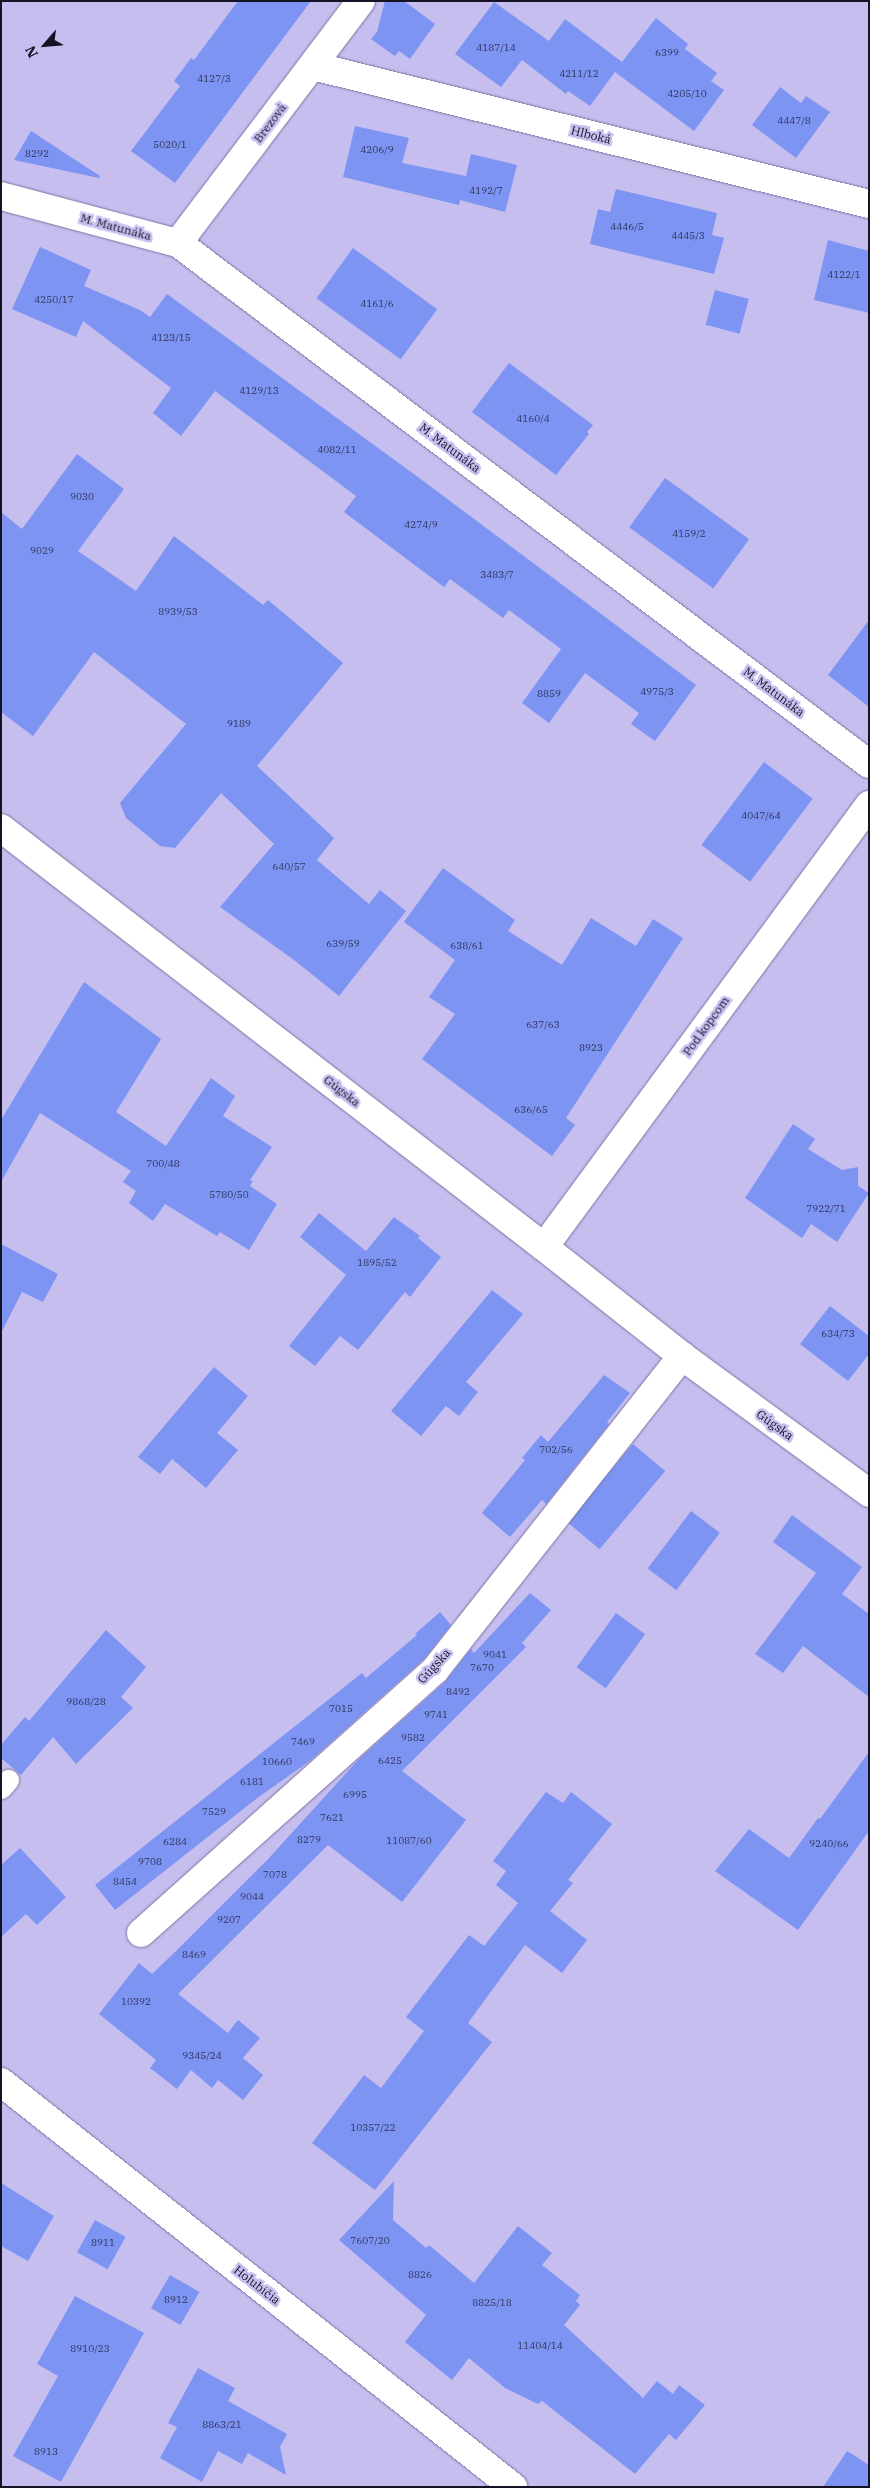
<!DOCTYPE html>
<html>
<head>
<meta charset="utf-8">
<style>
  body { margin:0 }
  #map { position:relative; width:870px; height:2488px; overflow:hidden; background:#c6beef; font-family:"IBM Plex Serif",serif }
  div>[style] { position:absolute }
  .building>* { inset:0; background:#7d94f3; transform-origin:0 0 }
  .roads { filter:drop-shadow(0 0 1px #7c74a1) drop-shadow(0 0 1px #7c74a1) }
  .lane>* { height:21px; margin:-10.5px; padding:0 10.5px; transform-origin:10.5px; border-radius:10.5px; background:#fff }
  .street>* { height:28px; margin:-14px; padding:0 14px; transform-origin:14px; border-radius:14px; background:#fff }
  .secondary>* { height:28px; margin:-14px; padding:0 14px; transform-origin:14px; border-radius:14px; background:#fff }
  span { translate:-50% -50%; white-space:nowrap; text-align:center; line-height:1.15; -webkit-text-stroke:5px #c6beef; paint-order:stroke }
  .number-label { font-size:10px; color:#2f3257 }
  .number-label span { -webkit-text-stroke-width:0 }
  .street-label { font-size:12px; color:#151223 }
  .frame { position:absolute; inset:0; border:2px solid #151223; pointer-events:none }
  .north { position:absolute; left:20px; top:20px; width:50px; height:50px; -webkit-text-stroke:4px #c6beef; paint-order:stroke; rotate:243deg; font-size:14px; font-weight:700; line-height:20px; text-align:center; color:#151223 }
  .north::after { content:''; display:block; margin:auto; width:18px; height:22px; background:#151223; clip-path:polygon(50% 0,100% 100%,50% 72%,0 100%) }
</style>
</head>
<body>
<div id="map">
  <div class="building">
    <i style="clip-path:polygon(238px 1px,311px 1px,175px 183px,131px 151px,180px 86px,174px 81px,191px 58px,194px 60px)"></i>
    <i style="clip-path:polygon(385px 1px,404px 1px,435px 24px,410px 59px,399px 51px,395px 56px,371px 39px,377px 32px)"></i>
    <i style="clip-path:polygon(494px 2px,549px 41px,565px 19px,622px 62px,656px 18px,688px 44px,685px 49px,717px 73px,711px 81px,724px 90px,694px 131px,615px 72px,590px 106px,568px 91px,566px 94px,522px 60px,501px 87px,455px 54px)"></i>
    <i style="clip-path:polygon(780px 87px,801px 103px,806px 96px,830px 112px,796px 158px,752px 125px)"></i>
    <i style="clip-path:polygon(355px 126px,409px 138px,402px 163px,466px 176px,471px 154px,517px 165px,505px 212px,460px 200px,459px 205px,343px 177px)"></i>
    <i style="clip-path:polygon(31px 131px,100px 176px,99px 178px,14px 160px)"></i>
    <i style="clip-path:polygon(616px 189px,717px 213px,712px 235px,724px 238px,714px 274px,590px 244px,598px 209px,610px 212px)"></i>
    <i style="clip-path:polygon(828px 240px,869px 251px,869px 313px,814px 300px)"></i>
    <i style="clip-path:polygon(40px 247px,91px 270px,84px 286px,140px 310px,150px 317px,167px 294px,422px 480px,696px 685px,655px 741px,631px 724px,639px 713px,585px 673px,549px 723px,522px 703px,561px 649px,509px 610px,503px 618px,450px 579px,444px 587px,344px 512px,356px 496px,215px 391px,181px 436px,153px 413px,171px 388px,83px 321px,76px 337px,12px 309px)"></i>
    <i style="left:353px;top:248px;width:104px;height:62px;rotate:36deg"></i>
    <i style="left:715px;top:290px;width:35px;height:36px;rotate:15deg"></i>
    <i style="clip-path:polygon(509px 363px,593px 425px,587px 432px,589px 434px,556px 475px,472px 412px)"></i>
    <i style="clip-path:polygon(77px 454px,124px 489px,78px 551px,136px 591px,174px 536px,263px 605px,268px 600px,343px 663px,257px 766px,334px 838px,317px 860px,369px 904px,380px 890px,406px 911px,339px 996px,294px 960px,220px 907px,274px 844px,221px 793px,175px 848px,160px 846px,126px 818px,120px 803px,186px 724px,94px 652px,33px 736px,1px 712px,1px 512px,22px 529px)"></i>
    <i style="left:665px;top:478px;width:104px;height:61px;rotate:36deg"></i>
    <i style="clip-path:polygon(869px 620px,869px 707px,828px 675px)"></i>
    <i style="left:764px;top:762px;width:61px;height:104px;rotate:37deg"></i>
    <i style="clip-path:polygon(443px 868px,515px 920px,508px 931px,562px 965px,591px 918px,636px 946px,653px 919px,683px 938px,566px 1118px,575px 1125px,552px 1156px,422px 1059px,455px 1014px,429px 997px,455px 960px,404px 922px)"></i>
    <i style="clip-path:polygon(84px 982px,161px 1039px,116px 1112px,166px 1146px,211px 1078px,235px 1096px,223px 1116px,272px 1147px,250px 1180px,253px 1181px,250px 1186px,277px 1204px,249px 1250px,220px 1232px,217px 1236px,165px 1204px,153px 1221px,129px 1203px,136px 1191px,123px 1182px,131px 1171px,40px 1113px,1px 1182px,1px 1120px)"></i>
    <i style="clip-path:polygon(793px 1124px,815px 1139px,808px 1149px,842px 1170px,858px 1167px,858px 1186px,869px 1193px,837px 1242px,811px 1224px,802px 1238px,745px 1198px)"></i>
    <i style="clip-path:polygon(319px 1213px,366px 1251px,394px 1217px,420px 1236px,418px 1238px,441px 1257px,410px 1297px,405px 1292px,358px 1350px,340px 1336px,315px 1366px,289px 1346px,346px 1275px,300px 1237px)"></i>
    <i style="clip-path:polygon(1px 1244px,58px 1274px,43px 1302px,22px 1292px,1px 1333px)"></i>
    <i style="clip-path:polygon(492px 1290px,523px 1314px,466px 1382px,478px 1392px,459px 1416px,446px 1406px,421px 1436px,391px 1411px)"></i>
    <i style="clip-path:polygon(830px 1306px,869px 1336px,869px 1354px,848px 1381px,800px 1344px)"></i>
    <i style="clip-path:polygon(214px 1367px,248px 1396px,217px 1433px,238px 1450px,206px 1488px,172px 1459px,160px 1474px,138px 1457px)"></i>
    <i style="clip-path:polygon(604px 1375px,630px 1393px,607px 1422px,609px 1424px,546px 1504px,542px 1500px,510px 1537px,482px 1513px,525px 1460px,522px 1458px,541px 1435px,548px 1442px)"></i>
    <i style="left:633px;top:1444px;width:42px;height:102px;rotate:40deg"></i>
    <i style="left:691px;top:1511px;width:36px;height:72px;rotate:37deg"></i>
    <i style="clip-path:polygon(792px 1515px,862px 1567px,842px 1594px,869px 1614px,869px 1697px,803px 1646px,783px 1673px,755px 1654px,816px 1573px,773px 1542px)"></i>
    <i style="clip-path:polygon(530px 1593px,551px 1610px,522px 1643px,526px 1647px,402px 1771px,466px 1820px,402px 1902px,328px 1845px,178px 1994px,228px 2033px,238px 2020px,260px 2038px,243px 2058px,263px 2075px,243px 2100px,218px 2080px,212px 2088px,191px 2070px,177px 2089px,150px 2068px,156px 2060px,99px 2014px,139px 1963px,152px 1974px,176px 1951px,269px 1858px,359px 1759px,445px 1682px,471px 1649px,474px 1653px)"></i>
    <i style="clip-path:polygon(440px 1612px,451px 1625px,424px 1659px,311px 1760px,256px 1799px,115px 1910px,95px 1885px,362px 1673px,366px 1678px,417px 1635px,415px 1634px)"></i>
    <i style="left:616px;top:1613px;width:36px;height:67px;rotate:36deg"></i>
    <i style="clip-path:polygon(106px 1630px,146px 1667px,121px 1697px,133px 1708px,76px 1764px,53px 1737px,21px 1775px,1px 1758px,1px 1745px,25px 1717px,29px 1721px)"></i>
    <i style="clip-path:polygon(869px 1752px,869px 1831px,798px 1930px,715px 1871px,749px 1829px,789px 1858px,818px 1818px,820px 1819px)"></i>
    <i style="clip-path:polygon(546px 1792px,563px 1803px,571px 1792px,612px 1824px,568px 1880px,573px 1883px,550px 1911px,587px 1940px,562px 1973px,525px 1945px,468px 2023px,492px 2042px,375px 2190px,312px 2143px,364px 2075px,381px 2088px,424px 2031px,406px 2017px,469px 1935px,484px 1946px,518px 1903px,496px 1885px,506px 1871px,493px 1861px)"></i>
    <i style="clip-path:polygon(20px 1848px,66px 1897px,37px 1925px,26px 1914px,1px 1937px,1px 1865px)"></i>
    <i style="clip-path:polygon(394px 2181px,393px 2220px,426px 2248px,429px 2245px,474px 2283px,518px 2226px,552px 2253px,542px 2265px,580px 2295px,576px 2301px,580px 2305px,564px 2325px,643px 2398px,657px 2381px,673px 2394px,679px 2385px,705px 2405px,676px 2440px,669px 2434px,635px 2474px,542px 2401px,538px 2404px,505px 2388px,469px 2358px,452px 2380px,405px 2342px,426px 2315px,339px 2240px)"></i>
    <i style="clip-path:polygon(1px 2183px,54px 2216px,28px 2261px,1px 2246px)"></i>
    <i style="left:95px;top:2220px;width:35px;height:37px;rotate:29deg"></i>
    <i style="left:170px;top:2275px;width:34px;height:38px;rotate:30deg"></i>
    <i style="clip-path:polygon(75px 2296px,144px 2333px,61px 2482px,13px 2456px,58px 2376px,37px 2364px)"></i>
    <i style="clip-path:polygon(198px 2368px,235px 2388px,228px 2401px,287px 2434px,280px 2447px,286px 2475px,248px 2453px,242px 2464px,218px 2451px,202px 2482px,160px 2458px,177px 2427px,168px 2423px)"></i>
    <i style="clip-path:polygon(847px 2451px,869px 2465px,869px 2487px,823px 2487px)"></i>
  </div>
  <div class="roads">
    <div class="lane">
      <i style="left:1px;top:1788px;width:11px;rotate:-49deg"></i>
    </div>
    <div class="street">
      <i style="left:313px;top:66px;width:573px;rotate:13.94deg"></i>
      <i style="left:1px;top:196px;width:183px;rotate:14.9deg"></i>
      <i style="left:178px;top:243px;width:865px;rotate:37.02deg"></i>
      <i style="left:178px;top:243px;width:303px;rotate:-52.9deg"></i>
      <i style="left:544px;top:1247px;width:549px;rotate:-53.67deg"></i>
      <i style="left:141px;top:1933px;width:394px;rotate:-41.8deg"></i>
      <i style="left:435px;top:1670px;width:400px;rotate:-51.8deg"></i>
      <i style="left:1px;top:2082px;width:653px;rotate:38.34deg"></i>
    </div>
    <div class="secondary">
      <i style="left:1px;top:828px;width:686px;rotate:37.66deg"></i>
      <i style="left:544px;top:1247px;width:176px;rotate:38.3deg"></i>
      <i style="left:682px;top:1356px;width:232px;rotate:36.2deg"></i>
    </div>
  </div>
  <div class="number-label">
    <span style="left:496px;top:48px">4187/14</span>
    <span style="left:667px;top:53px">6399</span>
    <span style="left:579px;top:74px">4211/12</span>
    <span style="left:214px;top:79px">4127/3</span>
    <span style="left:687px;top:94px">4205/10</span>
    <span style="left:794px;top:121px">4447/8</span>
    <span style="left:170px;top:145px">5020/1</span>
    <span style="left:377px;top:150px">4206/9</span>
    <span style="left:37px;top:154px">8292</span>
    <span style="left:486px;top:191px">4192/7</span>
    <span style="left:627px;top:227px">4446/5</span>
    <span style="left:688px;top:236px">4445/3</span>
    <span style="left:844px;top:275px">4122/1</span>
    <span style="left:54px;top:300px">4250/17</span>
    <span style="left:377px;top:304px">4161/6</span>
    <span style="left:171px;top:338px">4123/15</span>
    <span style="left:259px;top:391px">4129/13</span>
    <span style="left:533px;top:419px">4160/4</span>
    <span style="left:337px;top:450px">4082/11</span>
    <span style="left:82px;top:497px">9030</span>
    <span style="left:421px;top:525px">4274/9</span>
    <span style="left:689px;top:534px">4159/2</span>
    <span style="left:42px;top:551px">9029</span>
    <span style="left:497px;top:575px">3483/7</span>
    <span style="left:178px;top:612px">8939/53</span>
    <span style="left:657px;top:692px">4975/3</span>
    <span style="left:549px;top:694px">8859</span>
    <span style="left:239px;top:724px">9189</span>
    <span style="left:761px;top:816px">4047/64</span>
    <span style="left:289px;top:867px">640/57</span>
    <span style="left:343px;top:944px">639/59</span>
    <span style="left:467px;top:946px">638/61</span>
    <span style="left:543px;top:1025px">637/63</span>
    <span style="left:591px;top:1048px">8923</span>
    <span style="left:531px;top:1110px">636/65</span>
    <span style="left:163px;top:1164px">700/48</span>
    <span style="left:229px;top:1195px">5780/50</span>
    <span style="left:826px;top:1209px">7922/71</span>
    <span style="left:377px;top:1263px">1895/52</span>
    <span style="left:838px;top:1334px">634/73</span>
    <span style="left:556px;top:1450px">702/56</span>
    <span style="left:495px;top:1655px">9041</span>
    <span style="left:482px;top:1668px">7670</span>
    <span style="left:458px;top:1692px">8492</span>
    <span style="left:86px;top:1702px">9868/28</span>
    <span style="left:341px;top:1709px">7015</span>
    <span style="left:436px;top:1715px">9741</span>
    <span style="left:413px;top:1738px">9582</span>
    <span style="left:303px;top:1742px">7469</span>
    <span style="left:390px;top:1761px">6425</span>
    <span style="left:277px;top:1762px">10660</span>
    <span style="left:252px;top:1782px">6181</span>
    <span style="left:355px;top:1795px">6995</span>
    <span style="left:214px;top:1812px">7529</span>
    <span style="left:332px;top:1818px">7621</span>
    <span style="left:309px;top:1840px">8279</span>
    <span style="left:409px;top:1841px">11087/60</span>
    <span style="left:175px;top:1842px">6284</span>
    <span style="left:829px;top:1844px">9240/66</span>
    <span style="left:150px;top:1862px">9708</span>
    <span style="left:275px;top:1875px">7078</span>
    <span style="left:125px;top:1882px">8454</span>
    <span style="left:252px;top:1897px">9044</span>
    <span style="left:229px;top:1920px">9207</span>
    <span style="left:194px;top:1955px">8469</span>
    <span style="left:136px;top:2002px">10392</span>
    <span style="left:202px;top:2056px">9345/24</span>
    <span style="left:373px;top:2128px">10357/22</span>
    <span style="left:370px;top:2241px">7607/20</span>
    <span style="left:103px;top:2243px">8911</span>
    <span style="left:420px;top:2275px">8826</span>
    <span style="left:176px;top:2300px">8912</span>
    <span style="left:492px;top:2303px">8825/18</span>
    <span style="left:540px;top:2346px">11404/14</span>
    <span style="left:90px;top:2349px">8910/23</span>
    <span style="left:222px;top:2425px">8863/21</span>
    <span style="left:46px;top:2452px">8913</span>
  </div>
  <div class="street-label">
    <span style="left:270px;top:123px;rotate:-53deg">Brezová</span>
    <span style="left:591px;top:135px;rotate:14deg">Hlboká</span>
    <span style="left:116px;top:227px;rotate:15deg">M. Matunáka</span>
    <span style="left:450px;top:448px;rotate:37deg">M. Matunáka</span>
    <span style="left:774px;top:692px;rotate:37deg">M. Matunáka</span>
    <span style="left:706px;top:1026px;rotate:-54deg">Pod kopcom</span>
    <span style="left:342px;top:1091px;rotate:38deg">Gúgska</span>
    <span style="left:775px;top:1425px;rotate:36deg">Gúgska</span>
    <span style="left:434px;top:1666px;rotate:-48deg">Gúgska</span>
    <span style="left:257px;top:2285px;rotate:38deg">Holubičia</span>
  </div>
  <div class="frame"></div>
  <div class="north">N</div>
</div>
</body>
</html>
